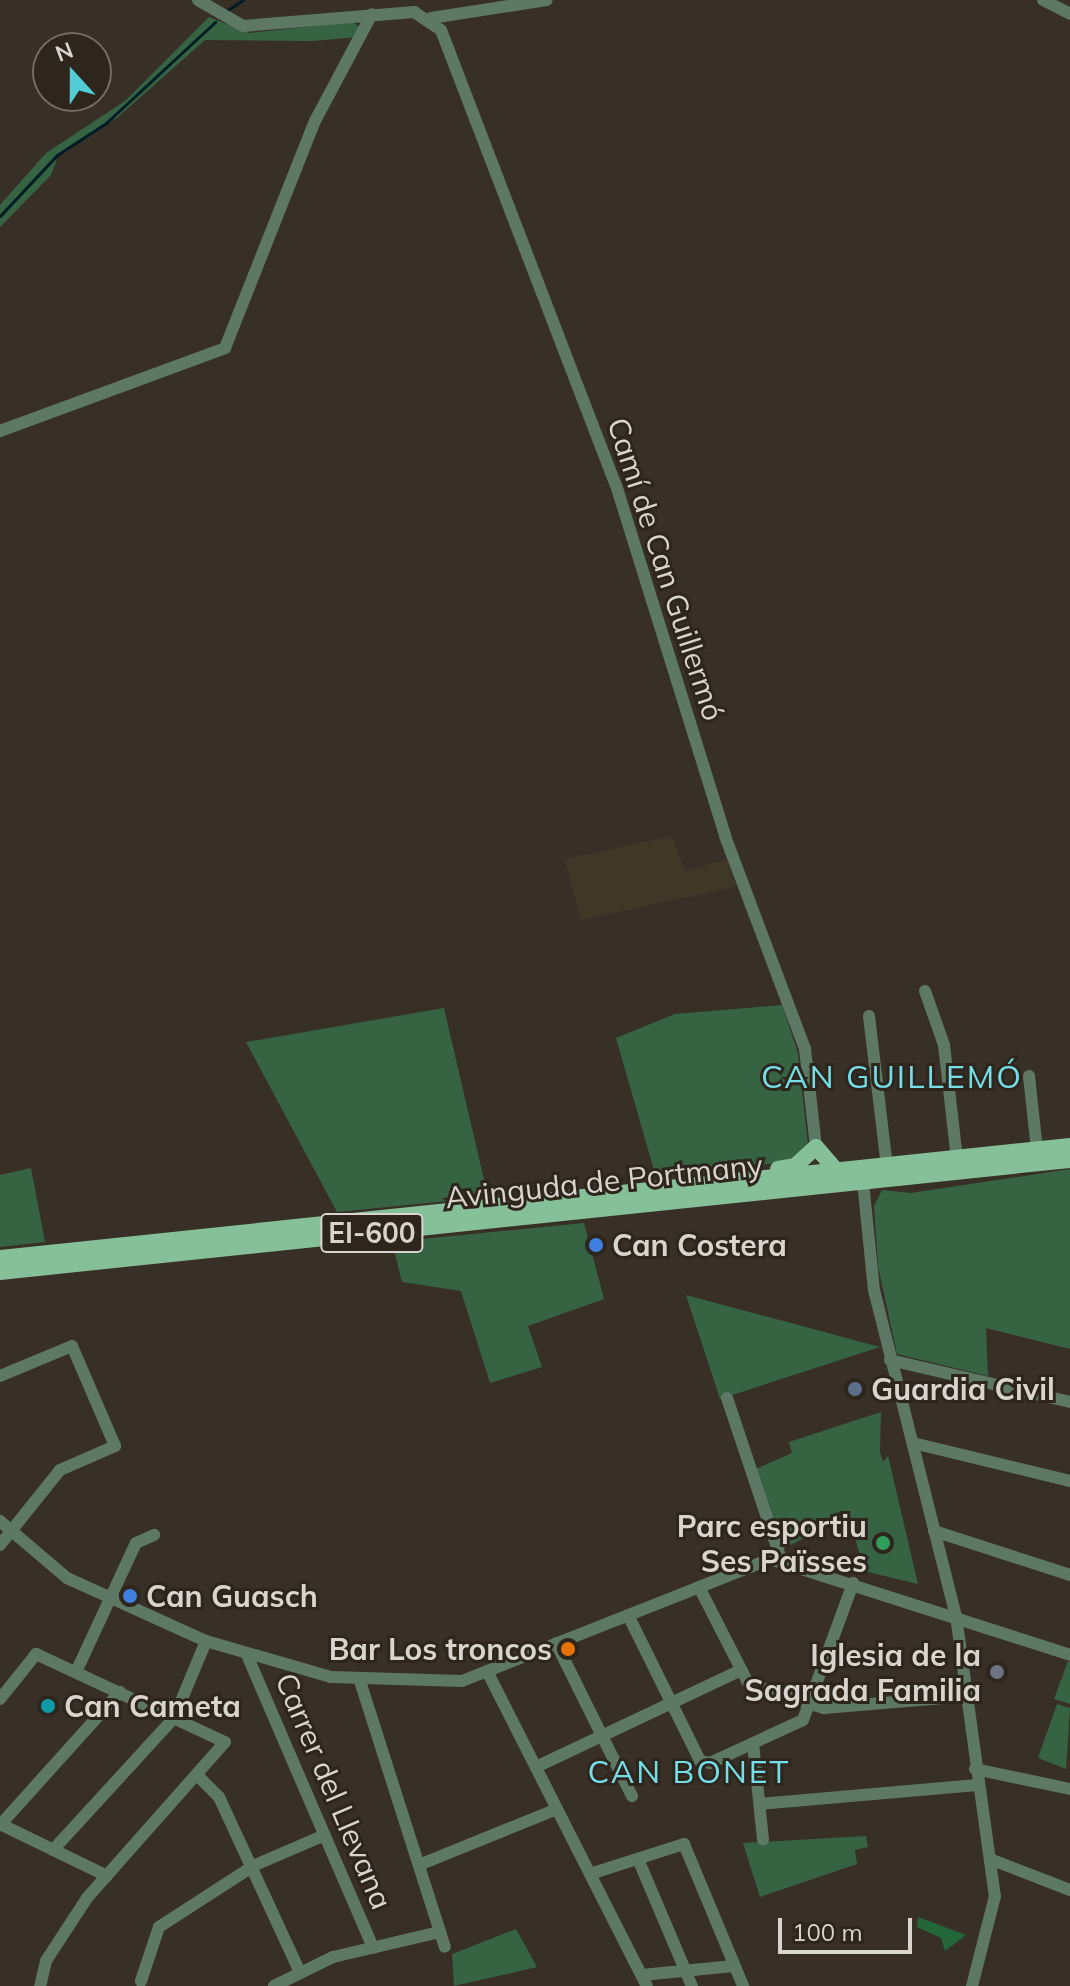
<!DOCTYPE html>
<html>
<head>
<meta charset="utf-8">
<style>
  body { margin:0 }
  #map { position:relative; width:1070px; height:1986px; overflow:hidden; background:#382f27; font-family:Mulish,sans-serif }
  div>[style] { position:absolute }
  .industrial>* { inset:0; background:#3f3827 }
  .green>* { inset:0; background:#366443 }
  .forest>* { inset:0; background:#23663a }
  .stream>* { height:3px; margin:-1.5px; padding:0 1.5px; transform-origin:1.5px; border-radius:1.5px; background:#001c24 }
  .minor>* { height:12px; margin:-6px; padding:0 6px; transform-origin:6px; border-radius:6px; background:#5d7966 }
  .major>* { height:16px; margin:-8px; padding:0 8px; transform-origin:8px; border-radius:8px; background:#85c099 }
  .dots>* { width:22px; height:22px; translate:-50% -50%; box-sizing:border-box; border:4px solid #2e251d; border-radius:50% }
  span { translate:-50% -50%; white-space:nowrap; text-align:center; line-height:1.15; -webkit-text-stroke:6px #2e251d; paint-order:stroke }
  .shield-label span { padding:2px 6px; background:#2e251d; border:2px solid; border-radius:6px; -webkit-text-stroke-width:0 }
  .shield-label { font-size:28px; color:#dad4cf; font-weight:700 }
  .street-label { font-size:30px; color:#dad4cf }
  .poi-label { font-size:30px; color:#dad4cf; font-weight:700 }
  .left { translate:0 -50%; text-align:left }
  .right { translate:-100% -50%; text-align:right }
  .neighbourhood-label { font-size:32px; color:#74dfe8; letter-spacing:2px }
  .north { position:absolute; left:32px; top:32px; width:80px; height:80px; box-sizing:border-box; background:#2e251d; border:2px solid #736b64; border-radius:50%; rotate:339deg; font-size:22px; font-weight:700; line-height:32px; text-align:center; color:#dad4cf }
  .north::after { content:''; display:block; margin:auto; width:28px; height:36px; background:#52ccd5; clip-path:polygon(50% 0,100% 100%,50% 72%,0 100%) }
  .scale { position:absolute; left:778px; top:1918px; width:134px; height:36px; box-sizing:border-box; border:4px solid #dad4cf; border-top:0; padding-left:10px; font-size:24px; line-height:28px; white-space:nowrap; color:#dad4cf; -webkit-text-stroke:6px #2e251d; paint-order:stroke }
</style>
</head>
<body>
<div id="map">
  <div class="industrial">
    <i style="clip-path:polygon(672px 836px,685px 871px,727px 859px,736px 887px,581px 920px,564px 859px)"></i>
  </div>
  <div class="green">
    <i style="clip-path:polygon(209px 17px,249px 33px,353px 22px,360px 28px,357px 37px,313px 41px,205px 40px,118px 117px,58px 156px,51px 175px,0 227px,0 205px,46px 153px,125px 101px)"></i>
    <i style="clip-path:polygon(782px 1005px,798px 1053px,808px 1145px,786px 1162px,656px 1177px,616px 1038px,675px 1014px)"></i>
    <i style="clip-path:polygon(444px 1008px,488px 1197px,337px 1212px,246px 1042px)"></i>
    <i style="clip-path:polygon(31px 1168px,45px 1242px,0 1247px,0 1175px)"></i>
    <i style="clip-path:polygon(1070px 1169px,1070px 1349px,986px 1328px,988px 1376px,897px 1354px,878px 1266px,874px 1206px,882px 1190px,911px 1193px)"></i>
    <i style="clip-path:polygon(584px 1223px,604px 1299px,528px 1326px,542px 1367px,490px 1383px,461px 1291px,402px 1282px,392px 1242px)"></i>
    <i style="clip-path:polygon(686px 1295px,880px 1347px,720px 1399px)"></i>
    <i style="clip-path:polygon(881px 1412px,880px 1452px,883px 1462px,888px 1456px,918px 1584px,864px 1571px,849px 1515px,775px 1553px,749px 1472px,792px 1453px,789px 1442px)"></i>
    <i style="clip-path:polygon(1068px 1661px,1070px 1662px,1070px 1704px,1054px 1699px)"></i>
    <i style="clip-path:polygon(1057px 1704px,1070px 1708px,1066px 1769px,1038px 1758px)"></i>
    <i style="clip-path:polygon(866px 1836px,868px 1847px,855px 1850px,857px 1864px,760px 1897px,743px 1843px)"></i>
    <i style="clip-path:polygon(516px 1929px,537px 1967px,454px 1986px,452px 1954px)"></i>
  </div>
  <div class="forest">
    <i style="clip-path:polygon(918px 1917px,966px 1935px,945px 1951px,941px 1938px,917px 1927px)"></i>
  </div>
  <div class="stream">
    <i style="left:226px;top:11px;width:20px;rotate:-33deg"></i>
    <i style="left:0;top:216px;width:83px;rotate:-46.9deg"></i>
    <i style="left:57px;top:155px;width:59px;rotate:-33.1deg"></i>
    <i style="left:106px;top:123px;width:149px;rotate:-42.8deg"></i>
  </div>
  <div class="minor">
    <i style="left:198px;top:0;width:52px;rotate:30deg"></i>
    <i style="left:243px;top:26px;width:172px;rotate:-4.7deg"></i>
    <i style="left:414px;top:12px;width:32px;rotate:34deg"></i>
    <i style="left:441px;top:30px;width:487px;rotate:69deg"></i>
    <i style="left:616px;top:485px;width:368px;rotate:72.7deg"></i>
    <i style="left:725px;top:836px;width:228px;rotate:69.4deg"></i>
    <i style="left:805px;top:1049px;width:99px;rotate:83.6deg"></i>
    <i style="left:1043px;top:0;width:30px;rotate:27deg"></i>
    <i style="left:431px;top:18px;width:117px;rotate:-8.8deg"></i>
    <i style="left:0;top:431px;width:240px;rotate:-20.2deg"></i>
    <i style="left:225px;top:348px;width:244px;rotate:-68.4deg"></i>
    <i style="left:315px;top:121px;width:121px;rotate:-62deg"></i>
    <i style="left:925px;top:991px;width:57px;rotate:70.6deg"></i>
    <i style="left:944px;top:1045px;width:115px;rotate:83.5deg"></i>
    <i style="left:869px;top:1016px;width:151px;rotate:83.2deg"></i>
    <i style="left:1029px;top:1076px;width:74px;rotate:83.8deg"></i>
    <i style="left:863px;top:1182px;width:109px;rotate:84.2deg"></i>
    <i style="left:874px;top:1290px;width:336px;rotate:75.9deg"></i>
    <i style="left:956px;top:1616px;width:283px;rotate:82.1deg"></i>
    <i style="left:995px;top:1896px;width:93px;rotate:104.3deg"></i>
    <i style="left:890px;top:1360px;width:185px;rotate:13.1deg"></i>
    <i style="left:0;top:1376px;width:78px;rotate:-22.6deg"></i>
    <i style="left:72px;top:1346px;width:109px;rotate:66.7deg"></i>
    <i style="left:115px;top:1446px;width:60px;rotate:156.4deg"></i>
    <i style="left:60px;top:1470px;width:96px;rotate:128.7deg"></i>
    <i style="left:727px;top:1398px;width:170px;rotate:71.5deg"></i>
    <i style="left:913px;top:1443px;width:162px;rotate:13.6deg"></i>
    <i style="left:0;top:1521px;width:88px;rotate:40.4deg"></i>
    <i style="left:67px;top:1578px;width:153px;rotate:24.4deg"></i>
    <i style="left:206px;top:1641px;width:130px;rotate:16.1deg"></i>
    <i style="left:331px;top:1677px;width:131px;rotate:1.7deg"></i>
    <i style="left:462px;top:1681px;width:331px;rotate:-21.6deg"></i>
    <i style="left:770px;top:1559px;width:315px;rotate:17.7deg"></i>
    <i style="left:934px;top:1531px;width:143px;rotate:17.9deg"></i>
    <i style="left:699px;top:1587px;width:106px;rotate:62.9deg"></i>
    <i style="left:747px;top:1681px;width:23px;rotate:25deg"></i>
    <i style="left:768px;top:1691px;width:59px;rotate:16.9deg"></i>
    <i style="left:824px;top:1708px;width:143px;rotate:-4.8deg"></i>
    <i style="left:628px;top:1615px;width:163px;rotate:63.7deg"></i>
    <i style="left:700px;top:1761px;width:10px;rotate:11deg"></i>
    <i style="left:710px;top:1763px;width:102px;rotate:-24.8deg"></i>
    <i style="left:803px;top:1720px;width:146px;rotate:-69.9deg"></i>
    <i style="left:556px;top:1643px;width:171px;rotate:63.6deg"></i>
    <i style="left:247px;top:1655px;width:319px;rotate:66.7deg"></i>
    <i style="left:487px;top:1671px;width:353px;rotate:63.1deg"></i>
    <i style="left:76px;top:1672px;width:142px;rotate:-65.1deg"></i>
    <i style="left:136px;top:1543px;width:20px;rotate:-24deg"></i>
    <i style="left:359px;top:1678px;width:282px;rotate:72.3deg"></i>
    <i style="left:0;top:1699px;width:58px;rotate:-51.3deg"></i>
    <i style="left:36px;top:1654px;width:208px;rotate:25deg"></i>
    <i style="left:225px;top:1742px;width:208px;rotate:131.5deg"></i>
    <i style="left:87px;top:1898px;width:75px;rotate:123.1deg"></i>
    <i style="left:46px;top:1961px;width:26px;rotate:103deg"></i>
    <i style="left:753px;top:1743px;width:97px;rotate:84.1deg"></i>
    <i style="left:536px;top:1767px;width:227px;rotate:-25.3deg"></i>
    <i style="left:975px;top:1769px;width:97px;rotate:11.9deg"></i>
    <i style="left:198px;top:1776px;width:30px;rotate:45deg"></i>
    <i style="left:219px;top:1797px;width:193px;rotate:65.2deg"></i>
    <i style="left:760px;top:1804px;width:218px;rotate:-5deg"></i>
    <i style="left:0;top:1824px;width:119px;rotate:25.9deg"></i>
    <i style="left:1px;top:1824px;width:178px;rotate:-48deg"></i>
    <i style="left:53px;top:1850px;width:179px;rotate:-47.5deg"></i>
    <i style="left:174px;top:1718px;width:83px;rotate:-67.4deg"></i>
    <i style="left:638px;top:1859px;width:138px;rotate:67deg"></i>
    <i style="left:990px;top:1859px;width:86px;rotate:21.2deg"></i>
    <i style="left:419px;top:1865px;width:149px;rotate:-22.1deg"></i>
    <i style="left:590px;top:1874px;width:99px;rotate:-17.7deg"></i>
    <i style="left:684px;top:1844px;width:154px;rotate:67.4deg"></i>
    <i style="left:642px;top:1975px;width:92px;rotate:-5.6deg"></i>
    <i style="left:141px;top:1981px;width:57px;rotate:-71.6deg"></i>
    <i style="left:159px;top:1927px;width:114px;rotate:-32.9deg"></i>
    <i style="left:255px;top:1865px;width:76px;rotate:-23.2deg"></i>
    <i style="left:274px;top:1986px;width:66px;rotate:-26.2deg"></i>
    <i style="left:333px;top:1957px;width:110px;rotate:-13.2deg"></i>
  </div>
  <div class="major">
    <i style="left:778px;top:1169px;width:17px;rotate:-10deg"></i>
    <i style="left:795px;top:1166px;width:28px;rotate:-42deg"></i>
    <i style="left:816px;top:1147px;width:32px;rotate:49deg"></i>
    <i style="left:0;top:1258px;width:1076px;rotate:-5.98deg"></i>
    <i style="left:0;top:1272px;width:1076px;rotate:-5.98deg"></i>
  </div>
  <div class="dots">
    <i style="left:596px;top:1245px;background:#3f7fe0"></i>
    <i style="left:855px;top:1389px;background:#5c6f8a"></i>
    <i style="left:883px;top:1543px;background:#2e9e5b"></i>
    <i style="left:130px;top:1596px;background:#3f7fe0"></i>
    <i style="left:568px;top:1649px;background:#e8710a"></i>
    <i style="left:997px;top:1672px;background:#6b7280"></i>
    <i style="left:48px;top:1706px;background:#0f9aa8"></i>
  </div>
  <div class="shield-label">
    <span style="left:372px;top:1233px">EI-600</span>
  </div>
  <div class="street-label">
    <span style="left:666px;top:569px;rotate:72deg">Camí de Can Guillermó</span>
    <span style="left:604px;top:1181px;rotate:-6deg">Avinguda de Portmany</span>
    <span style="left:334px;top:1791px;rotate:67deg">Carrer del Llevana</span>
  </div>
  <div class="poi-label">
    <span class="left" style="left:612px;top:1245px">Can Costera</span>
    <span class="left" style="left:871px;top:1389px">Guardia Civil</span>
    <span class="right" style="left:867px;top:1543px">Parc esportiu<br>Ses Païsses</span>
    <span class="left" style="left:146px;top:1596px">Can Guasch</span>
    <span class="right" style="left:552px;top:1649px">Bar Los troncos</span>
    <span class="right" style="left:981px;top:1672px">Iglesia de la<br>Sagrada Familia</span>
    <span class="left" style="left:64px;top:1706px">Can Cameta</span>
  </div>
  <div class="neighbourhood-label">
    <span style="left:892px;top:1076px">CAN GUILLEMÓ</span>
    <span style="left:689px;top:1771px">CAN BONET</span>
  </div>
  <div class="north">N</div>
  <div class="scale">100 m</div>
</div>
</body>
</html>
